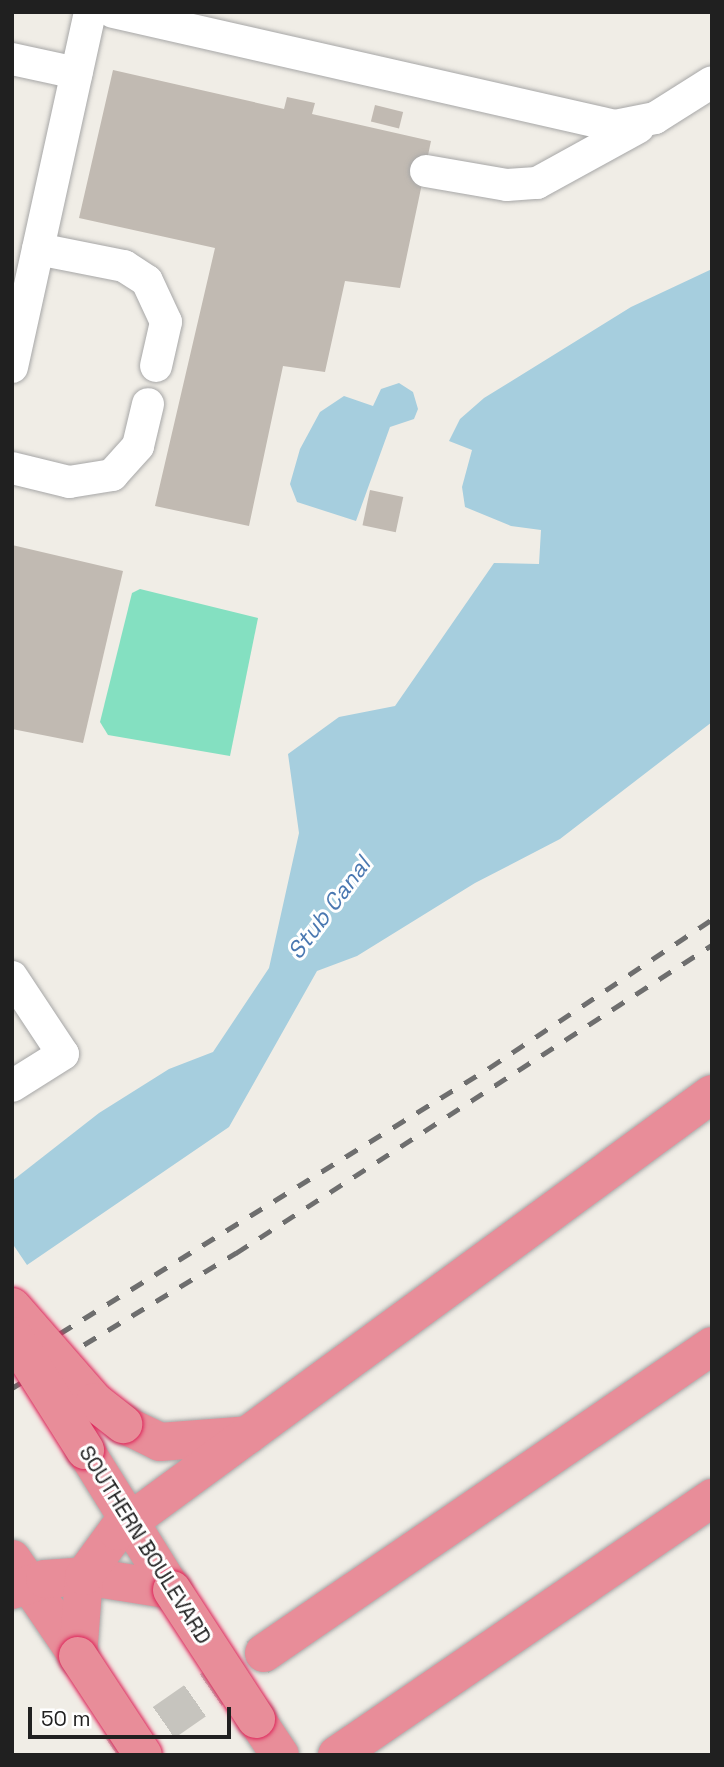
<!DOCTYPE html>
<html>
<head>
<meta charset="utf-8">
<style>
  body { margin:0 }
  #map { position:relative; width:724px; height:1767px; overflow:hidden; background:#f0ede6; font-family:"Space Grotesk",sans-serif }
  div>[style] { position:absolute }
  .pitch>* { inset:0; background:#84e0c1 }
  .water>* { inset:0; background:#a6cede }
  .building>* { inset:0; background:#c1bab2; transform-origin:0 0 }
  .highway-tunnel>* { height:38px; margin-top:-19px; transform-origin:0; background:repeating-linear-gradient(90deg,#c6c4be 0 38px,transparent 0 57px) }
  .roads { filter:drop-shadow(0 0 2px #a7a7a7) drop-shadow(0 0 2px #a7a7a7) }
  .minor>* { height:32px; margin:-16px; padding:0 16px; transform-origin:16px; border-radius:16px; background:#fff }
  .highway>* { height:38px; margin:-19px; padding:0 19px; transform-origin:19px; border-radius:19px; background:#e88d99 }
  .rail>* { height:5px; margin-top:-2.5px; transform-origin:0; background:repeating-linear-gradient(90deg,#6e6e6e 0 14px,transparent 0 28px) }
  .bridges { filter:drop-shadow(0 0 2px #dd255a) drop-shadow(0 0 2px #dd255a) }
  .highway-bridge>* { height:38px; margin:-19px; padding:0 19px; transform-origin:19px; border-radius:19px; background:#e88d99 }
  span { translate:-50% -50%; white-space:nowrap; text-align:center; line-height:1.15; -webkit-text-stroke:6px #fff; paint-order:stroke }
  .street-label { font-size:21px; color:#202020 }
  .water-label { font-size:23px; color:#4a78b1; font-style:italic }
  .frame { position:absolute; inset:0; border:14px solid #202020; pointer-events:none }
  .scale { position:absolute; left:28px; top:1707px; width:203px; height:32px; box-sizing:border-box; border:4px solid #202020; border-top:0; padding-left:9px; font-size:21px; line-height:24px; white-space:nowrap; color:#202020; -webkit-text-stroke:5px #fff; paint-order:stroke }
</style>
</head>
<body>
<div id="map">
  <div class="pitch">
    <i style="clip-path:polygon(140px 589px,258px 618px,230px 756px,108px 735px,100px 722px,132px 593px)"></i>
  </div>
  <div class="water">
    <i style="clip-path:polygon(712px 269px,712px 722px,560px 839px,475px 883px,357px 956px,317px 971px,229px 1127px,27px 1265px,12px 1243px,12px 1181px,99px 1113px,169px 1069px,213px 1052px,269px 968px,299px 833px,288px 754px,339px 717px,395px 706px,494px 563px,539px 564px,541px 530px,511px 526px,465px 507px,462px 487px,472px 450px,449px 441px,460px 419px,484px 398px,631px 307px)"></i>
    <i style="clip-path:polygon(399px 383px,413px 392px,418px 409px,414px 419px,390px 427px,356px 521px,297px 502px,290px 484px,300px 449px,320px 412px,344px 396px,373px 406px,381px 389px)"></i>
  </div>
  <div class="building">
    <i style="clip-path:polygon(113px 70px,284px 109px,287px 97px,315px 103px,312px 114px,431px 141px,400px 288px,345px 281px,325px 372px,283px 366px,249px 526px,155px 506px,215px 248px,79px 218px)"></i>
    <i style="left:375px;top:105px;width:29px;height:17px;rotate:14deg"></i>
    <i style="left:370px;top:490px;width:34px;height:36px;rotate:12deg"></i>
    <i style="clip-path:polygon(12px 545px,123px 571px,83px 743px,12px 729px)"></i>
  </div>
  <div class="highway-tunnel">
    <i style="left:117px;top:1755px;width:179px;rotate:-34.8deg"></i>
  </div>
  <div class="roads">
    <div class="minor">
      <i style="left:113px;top:12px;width:515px;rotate:12.79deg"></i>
      <i style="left:615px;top:126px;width:41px;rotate:-11.3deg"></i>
      <i style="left:655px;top:118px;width:67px;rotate:-32.3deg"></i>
      <i style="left:12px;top:59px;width:66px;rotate:12.3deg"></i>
      <i style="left:426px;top:171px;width:82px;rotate:9.8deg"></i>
      <i style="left:507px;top:185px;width:30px;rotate:-4deg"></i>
      <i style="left:537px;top:183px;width:116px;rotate:-28.8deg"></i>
      <i style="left:38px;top:249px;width:88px;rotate:11.2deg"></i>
      <i style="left:124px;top:266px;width:27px;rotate:33deg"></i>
      <i style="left:147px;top:281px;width:45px;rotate:65.1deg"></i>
      <i style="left:166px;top:322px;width:45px;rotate:102.8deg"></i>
      <i style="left:12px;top:367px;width:363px;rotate:-77.6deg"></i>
      <i style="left:12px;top:468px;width:59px;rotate:13.8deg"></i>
      <i style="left:69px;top:482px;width:44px;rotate:-9.2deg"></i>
      <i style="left:112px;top:475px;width:39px;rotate:-48deg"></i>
      <i style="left:138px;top:446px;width:43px;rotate:-76.6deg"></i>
      <i style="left:12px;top:977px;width:92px;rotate:56.5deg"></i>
      <i style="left:63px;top:1054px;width:60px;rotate:147.9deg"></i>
    </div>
    <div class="highway">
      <i style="left:123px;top:1424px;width:41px;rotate:25.9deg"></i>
      <i style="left:160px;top:1442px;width:88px;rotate:-4.5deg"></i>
      <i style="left:85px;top:1450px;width:165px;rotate:58.1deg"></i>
      <i style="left:12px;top:1559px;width:117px;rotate:55.8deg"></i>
      <i style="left:12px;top:1590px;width:35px;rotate:-18deg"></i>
      <i style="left:45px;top:1579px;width:39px;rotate:-4deg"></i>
      <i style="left:84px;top:1576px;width:89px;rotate:9deg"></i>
      <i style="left:264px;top:1653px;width:543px;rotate:-34.42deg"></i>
      <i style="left:78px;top:1656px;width:80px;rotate:-85.7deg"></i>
      <i style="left:84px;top:1576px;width:56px;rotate:-53.7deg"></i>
      <i style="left:117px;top:1531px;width:738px;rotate:-36.3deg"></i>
      <i style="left:256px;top:1719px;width:43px;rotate:56.3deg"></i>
      <i style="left:337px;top:1755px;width:455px;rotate:-34.4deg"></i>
    </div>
  </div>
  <div class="rail">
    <i style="left:12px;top:1363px;width:561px;rotate:-31.73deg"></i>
    <i style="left:489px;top:1068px;width:268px;rotate:-33.7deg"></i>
    <i style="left:12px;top:1388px;width:262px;rotate:-31.1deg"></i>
    <i style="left:236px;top:1253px;width:567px;rotate:-32.91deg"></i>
  </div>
  <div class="bridges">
    <div class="highway-bridge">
      <i style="left:12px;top:1307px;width:126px;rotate:48.9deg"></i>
      <i style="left:95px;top:1402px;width:36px;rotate:38deg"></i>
      <i style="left:13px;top:1336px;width:135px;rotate:57.7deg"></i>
      <i style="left:172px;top:1590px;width:154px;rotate:56.9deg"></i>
      <i style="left:78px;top:1656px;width:118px;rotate:56.7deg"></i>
    </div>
  </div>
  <div class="street-label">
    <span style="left:145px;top:1545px;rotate:58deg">SOUTHERN BOULEVARD</span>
  </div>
  <div class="water-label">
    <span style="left:329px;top:908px;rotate:-53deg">Stub Canal</span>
  </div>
  <div class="frame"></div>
  <div class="scale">50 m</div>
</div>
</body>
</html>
